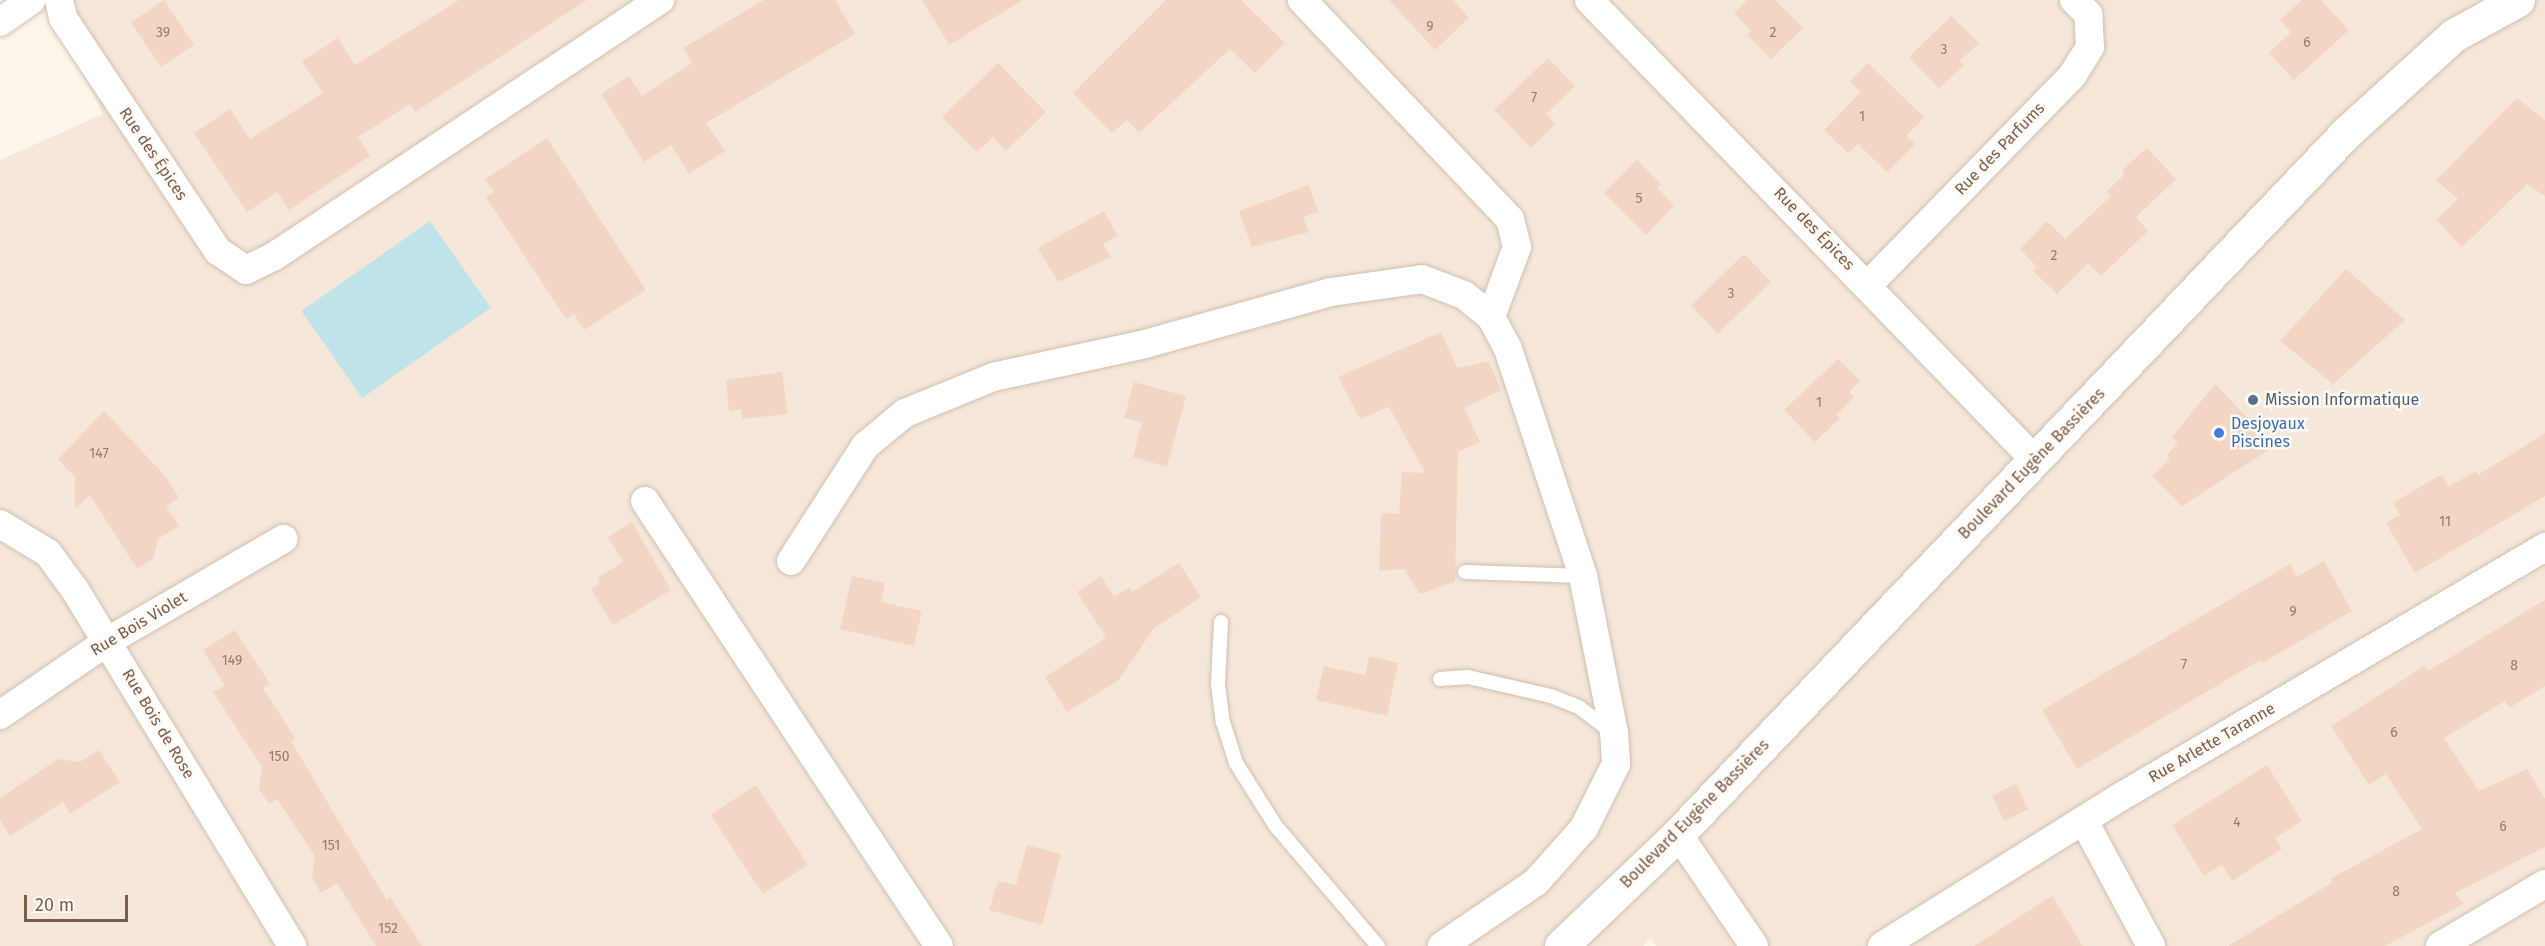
<!DOCTYPE html>
<html>
<head>
<meta charset="utf-8">
<style>
  body { margin:0 }
  #map { position:relative; width:2545px; height:946px; overflow:hidden; background:#fdf6ec; font-family:"Fira Sans",sans-serif }
  div>[style] { position:absolute }
  .residential>* { inset:0; background:#f5e8da }
  .water>* { inset:0; background:#bfe3e8; transform-origin:0 0 }
  .building>* { inset:0; background:#f3d5c3; transform-origin:0 0 }
  .roads { filter:drop-shadow(0 0 2px #d1beb0) drop-shadow(0 0 2px #d1beb0) }
  .lane>* { height:14px; margin:-7px; padding:0 7px; transform-origin:7px; border-radius:7px; background:#fff }
  .street>* { height:28px; margin:-14px; padding:0 14px; transform-origin:14px; border-radius:14px; background:#fff }
  .secondary>* { height:33px; margin:-16.5px; padding:0 16.5px; transform-origin:16.5px; border-radius:16.5px; background:#fff }
  .dots>* { width:16px; height:16px; translate:-50% -50%; box-sizing:border-box; border:3px solid #fffaf3; border-radius:50% }
  span { translate:-50% -50%; white-space:nowrap; text-align:center; line-height:1.15; -webkit-text-stroke:5px #fffaf3; paint-order:stroke }
  .number-label { font-size:14px; color:#987a6a }
  .number-label span { -webkit-text-stroke-width:0 }
  .street-label { font-size:16px; color:#7a5c4d }
  .service-label { font-size:16px; color:#4e5e75 }
  .left { translate:0 -50%; text-align:left }
  .shop-label { font-size:16px; color:#366cbe }
  .scale { position:absolute; left:24px; top:895px; width:104px; height:27px; box-sizing:border-box; border:3px solid #7a5c4d; border-top:0; padding-left:8px; font-size:18px; line-height:21px; white-space:nowrap; color:#7a5c4d; -webkit-text-stroke:4px #fffaf3; paint-order:stroke }
</style>
</head>
<body>
<div id="map">
  <div class="residential">
    <i style="clip-path:polygon(45px 0,2545px 0,2545px 946px,1656px 946px,1651px 938px,1643px 946px,0 946px,0 160px,103px 114px)"></i>
  </div>
  <div class="water">
    <i style="left:430px;top:221px;width:106px;height:157px;rotate:55deg"></i>
  </div>
  <div class="building">
    <i style="left:164px;top:0;width:54px;height:40px;rotate:56deg"></i>
    <i style="clip-path:polygon(459px 0,587px 0,415px 112px,410px 104px,358px 137px,370px 156px,289px 210px,277px 192px,247px 212px,194px 133px,230px 109px,250px 139px,323px 93px,302px 61px,338px 38px,355px 65px)"></i>
    <i style="clip-path:polygon(764px 0,835px 0,855px 34px,706px 123px,725px 151px,689px 174px,671px 145px,644px 162px,601px 94px,629px 76px,642px 96px,692px 63px,683px 48px)"></i>
    <i style="clip-path:polygon(922px 0,1023px 0,949px 45px)"></i>
    <i style="clip-path:polygon(1166px 0,1241px 0,1285px 43px,1255px 73px,1230px 49px,1139px 133px,1127px 120px,1112px 133px,1073px 93px)"></i>
    <i style="clip-path:polygon(1389px 0,1453px 0,1469px 18px,1435px 50px)"></i>
    <i style="clip-path:polygon(1747px 0,1775px 0,1803px 28px,1771px 59px,1747px 35px,1751px 31px,1734px 13px)"></i>
    <i style="clip-path:polygon(2302px 0,2321px 0,2349px 30px,2294px 80px,2269px 53px,2291px 32px,2280px 20px)"></i>
    <i style="clip-path:polygon(1951px 16px,1979px 43px,1960px 61px,1964px 65px,1939px 88px,1909px 57px)"></i>
    <i style="clip-path:polygon(1548px 58px,1575px 86px,1546px 114px,1555px 124px,1531px 148px,1494px 110px)"></i>
    <i style="clip-path:polygon(998px 63px,1046px 112px,1006px 151px,993px 137px,977px 152px,942px 117px)"></i>
    <i style="left:1868px;top:63px;width:78px;height:26px;rotate:44deg"></i>
    <i style="clip-path:polygon(1861px 92px,1915px 144px,1887px 172px,1858px 144px,1848px 153px,1824px 130px)"></i>
    <i style="clip-path:polygon(2517px 98px,2545px 120px,2545px 196px,2527px 184px,2462px 247px,2436px 220px,2458px 199px,2436px 180px)"></i>
    <i style="clip-path:polygon(547px 138px,646px 290px,584px 330px,574px 314px,566px 319px,486px 197px,494px 192px,485px 179px)"></i>
    <i style="clip-path:polygon(2147px 148px,2176px 179px,2136px 217px,2148px 231px,2101px 276px,2088px 263px,2057px 294px,2033px 271px,2037px 267px,2020px 249px,2047px 221px,2065px 239px,2111px 196px,2107px 191px,2125px 174px,2122px 170px)"></i>
    <i style="clip-path:polygon(1637px 160px,1661px 184px,1657px 188px,1674px 206px,1646px 235px,1604px 193px)"></i>
    <i style="clip-path:polygon(1309px 185px,1318px 212px,1303px 217px,1309px 232px,1252px 247px,1239px 211px)"></i>
    <i style="clip-path:polygon(1104px 211px,1118px 236px,1103px 244px,1111px 257px,1058px 282px,1038px 248px)"></i>
    <i style="left:1744px;top:254px;width:39px;height:74px;rotate:46deg"></i>
    <i style="clip-path:polygon(2346px 269px,2405px 320px,2333px 384px,2280px 341px)"></i>
    <i style="clip-path:polygon(1441px 332px,1457px 368px,1489px 361px,1501px 390px,1464px 408px,1480px 442px,1458px 452px,1455px 582px,1420px 594px,1404px 569px,1379px 571px,1381px 513px,1399px 514px,1402px 472px,1425px 473px,1389px 407px,1360px 419px,1338px 377px)"></i>
    <i style="clip-path:polygon(1838px 359px,1860px 381px,1849px 392px,1854px 397px,1836px 415px,1840px 418px,1815px 442px,1784px 410px)"></i>
    <i style="clip-path:polygon(782px 372px,788px 414px,742px 419px,741px 409px,729px 411px,726px 380px)"></i>
    <i style="clip-path:polygon(1134px 382px,1186px 396px,1167px 467px,1133px 457px,1142px 423px,1124px 418px)"></i>
    <i style="clip-path:polygon(2215px 384px,2275px 446px,2182px 506px,2152px 476px,2170px 459px,2167px 455px,2178px 443px,2172px 437px)"></i>
    <i style="clip-path:polygon(104px 411px,166px 477px,179px 498px,166px 506px,179px 526px,158px 539px,153px 559px,137px 569px,90px 495px,75px 509px,75px 477px,58px 459px)"></i>
    <i style="clip-path:polygon(2545px 433px,2545px 496px,2415px 573px,2386px 523px,2400px 515px,2393px 503px,2442px 474px,2448px 487px,2476px 471px,2478px 475px)"></i>
    <i style="clip-path:polygon(632px 522px,671px 590px,613px 625px,591px 589px,600px 583px,597px 578px,623px 562px,608px 537px)"></i>
    <i style="clip-path:polygon(2324px 561px,2352px 611px,2262px 663px,2260px 660px,2077px 769px,2042px 710px,2290px 564px,2297px 577px)"></i>
    <i style="clip-path:polygon(1179px 563px,1201px 597px,1154px 628px,1119px 680px,1067px 712px,1045px 677px,1106px 638px,1077px 592px,1101px 576px,1114px 597px,1130px 587px,1132px 592px)"></i>
    <i style="clip-path:polygon(852px 576px,885px 583px,881px 602px,922px 611px,914px 646px,840px 629px)"></i>
    <i style="clip-path:polygon(2545px 600px,2545px 686px,2509px 708px,2505px 701px,2444px 738px,2479px 791px,2527px 769px,2545px 799px,2545px 847px,2455px 893px,2464px 904px,2385px 946px,2228px 946px,2332px 883px,2330px 879px,2422px 829px,2386px 774px,2369px 785px,2331px 726px,2424px 666px,2428px 671px)"></i>
    <i style="clip-path:polygon(235px 630px,270px 684px,263px 688px,295px 738px,291px 741px,344px 830px,387px 900px,390px 897px,422px 946px,376px 946px,337px 883px,321px 893px,312px 878px,315px 856px,277px 799px,269px 804px,259px 789px,262px 767px,213px 692px,225px 686px,203px 650px)"></i>
    <i style="clip-path:polygon(1369px 656px,1398px 663px,1387px 716px,1316px 700px,1324px 666px,1365px 675px)"></i>
    <i style="clip-path:polygon(99px 750px,120px 782px,70px 814px,63px 802px,10px 836px,0 820px,0 798px,58px 759px,80px 762px)"></i>
    <i style="clip-path:polygon(2267px 765px,2302px 821px,2275px 838px,2282px 849px,2232px 881px,2222px 865px,2204px 876px,2172px 825px)"></i>
    <i style="left:2016px;top:784px;width:28px;height:27px;rotate:64deg"></i>
    <i style="left:756px;top:785px;width:95px;height:54px;rotate:57deg"></i>
    <i style="clip-path:polygon(1027px 845px,1061px 854px,1042px 925px,989px 910px,998px 881px,1016px 885px)"></i>
    <i style="clip-path:polygon(2052px 896px,2083px 946px,1974px 946px)"></i>
  </div>
  <div class="roads">
    <div class="lane">
      <i style="left:1465px;top:572px;width:118px;rotate:1.9deg"></i>
      <i style="left:1221px;top:622px;width:62px;rotate:92.8deg"></i>
      <i style="left:1218px;top:684px;width:38px;rotate:83deg"></i>
      <i style="left:1223px;top:722px;width:43px;rotate:72.4deg"></i>
      <i style="left:1236px;top:763px;width:73px;rotate:57.8deg"></i>
      <i style="left:1275px;top:825px;width:159px;rotate:49.6deg"></i>
      <i style="left:1440px;top:679px;width:28px;rotate:-4deg"></i>
      <i style="left:1468px;top:677px;width:85px;rotate:12.9deg"></i>
      <i style="left:1551px;top:696px;width:31px;rotate:22deg"></i>
      <i style="left:1580px;top:708px;width:40px;rotate:37deg"></i>
    </div>
    <div class="street">
      <i style="left:59px;top:0;width:18px;rotate:77deg"></i>
      <i style="left:63px;top:18px;width:280px;rotate:56.4deg"></i>
      <i style="left:218px;top:251px;width:34px;rotate:34deg"></i>
      <i style="left:246px;top:270px;width:30px;rotate:-26deg"></i>
      <i style="left:273px;top:257px;width:465px;rotate:-33.6deg"></i>
      <i style="left:1302px;top:0;width:302px;rotate:46.5deg"></i>
      <i style="left:1510px;top:219px;width:29px;rotate:76deg"></i>
      <i style="left:1517px;top:247px;width:75px;rotate:110.4deg"></i>
      <i style="left:1589px;top:0;width:641px;rotate:45.89deg"></i>
      <i style="left:0;top:22px;width:38px;rotate:-35deg"></i>
      <i style="left:1868px;top:285px;width:292px;rotate:-45.7deg"></i>
      <i style="left:2072px;top:76px;width:34px;rotate:-58deg"></i>
      <i style="left:2090px;top:47px;width:33px;rotate:-93deg"></i>
      <i style="left:2088px;top:14px;width:20px;rotate:-135deg"></i>
      <i style="left:645px;top:501px;width:533px;rotate:56.55deg"></i>
      <i style="left:0;top:524px;width:56px;rotate:31.1deg"></i>
      <i style="left:48px;top:553px;width:46px;rotate:53.9deg"></i>
      <i style="left:75px;top:590px;width:417px;rotate:58.6deg"></i>
      <i style="left:791px;top:561px;width:137px;rotate:-57.2deg"></i>
      <i style="left:865px;top:446px;width:52px;rotate:-39.5deg"></i>
      <i style="left:905px;top:413px;width:95px;rotate:-22.2deg"></i>
      <i style="left:993px;top:377px;width:156px;rotate:-12.2deg"></i>
      <i style="left:1145px;top:344px;width:193px;rotate:-15.6deg"></i>
      <i style="left:1331px;top:292px;width:92px;rotate:-8.1deg"></i>
      <i style="left:1422px;top:279px;width:45px;rotate:20.9deg"></i>
      <i style="left:1464px;top:295px;width:35px;rotate:39deg"></i>
      <i style="left:1491px;top:317px;width:36px;rotate:62deg"></i>
      <i style="left:1508px;top:349px;width:239px;rotate:71.7deg"></i>
      <i style="left:1583px;top:576px;width:160px;rotate:78.8deg"></i>
      <i style="left:1614px;top:733px;width:31px;rotate:86deg"></i>
      <i style="left:1616px;top:764px;width:72px;rotate:116.6deg"></i>
      <i style="left:1584px;top:828px;width:72px;rotate:131.6deg"></i>
      <i style="left:1536px;top:882px;width:114px;rotate:145.8deg"></i>
      <i style="left:0;top:715px;width:131px;rotate:-34.4deg"></i>
      <i style="left:108px;top:641px;width:203px;rotate:-30.2deg"></i>
      <i style="left:2084px;top:821px;width:142px;rotate:61.8deg"></i>
      <i style="left:1678px;top:834px;width:135px;rotate:55.8deg"></i>
      <i style="left:1882px;top:946px;width:285px;rotate:-32deg"></i>
      <i style="left:2124px;top:795px;width:489px;rotate:-30.5deg"></i>
      <i style="left:2440px;top:946px;width:122px;rotate:-30.6deg"></i>
    </div>
    <div class="secondary">
      <i style="left:1561px;top:946px;width:162px;rotate:-43.7deg"></i>
      <i style="left:1678px;top:834px;width:971px;rotate:-46.38deg"></i>
      <i style="left:2348px;top:131px;width:143px;rotate:-42.2deg"></i>
      <i style="left:2454px;top:35px;width:73px;rotate:-28.7deg"></i>
    </div>
  </div>
  <div class="dots">
    <i style="left:2253px;top:400px;background:#5c6f8a"></i>
    <i style="left:2219px;top:433px;background:#3f7fe0"></i>
  </div>
  <div class="number-label">
    <span style="left:1430px;top:27px">9</span>
    <span style="left:163px;top:33px">39</span>
    <span style="left:1773px;top:33px">2</span>
    <span style="left:2307px;top:43px">6</span>
    <span style="left:1944px;top:50px">3</span>
    <span style="left:1534px;top:98px">7</span>
    <span style="left:1862px;top:117px">1</span>
    <span style="left:1639px;top:199px">5</span>
    <span style="left:2054px;top:256px">2</span>
    <span style="left:1731px;top:294px">3</span>
    <span style="left:1819px;top:403px">1</span>
    <span style="left:99px;top:454px">147</span>
    <span style="left:2445px;top:522px">11</span>
    <span style="left:2293px;top:612px">9</span>
    <span style="left:232px;top:661px">149</span>
    <span style="left:2184px;top:665px">7</span>
    <span style="left:2514px;top:666px">8</span>
    <span style="left:2394px;top:733px">6</span>
    <span style="left:279px;top:757px">150</span>
    <span style="left:2237px;top:823px">4</span>
    <span style="left:2503px;top:827px">6</span>
    <span style="left:331px;top:846px">151</span>
    <span style="left:2396px;top:892px">8</span>
    <span style="left:388px;top:929px">152</span>
  </div>
  <div class="street-label">
    <span style="left:2000px;top:149px;rotate:-46deg">Rue des Parfums</span>
    <span style="left:153px;top:154px;rotate:56deg">Rue des Épices</span>
    <span style="left:1814px;top:229px;rotate:46deg">Rue des Épices</span>
    <span style="left:2032px;top:464px;rotate:-46deg">Boulevard Eugène Bassières</span>
    <span style="left:139px;top:624px;rotate:-31deg">Rue Bois Violet</span>
    <span style="left:158px;top:724px;rotate:59deg">Rue Bois de Rose</span>
    <span style="left:2212px;top:743px;rotate:-30deg">Rue Arlette Taranne</span>
    <span style="left:1695px;top:814px;rotate:-45deg">Boulevard Eugène Bassières</span>
  </div>
  <div class="service-label">
    <span class="left" style="left:2265px;top:400px">Mission Informatique</span>
  </div>
  <div class="shop-label">
    <span class="left" style="left:2231px;top:433px">Desjoyaux<br>Piscines</span>
  </div>
  <div class="scale">20 m</div>
</div>
</body>
</html>
